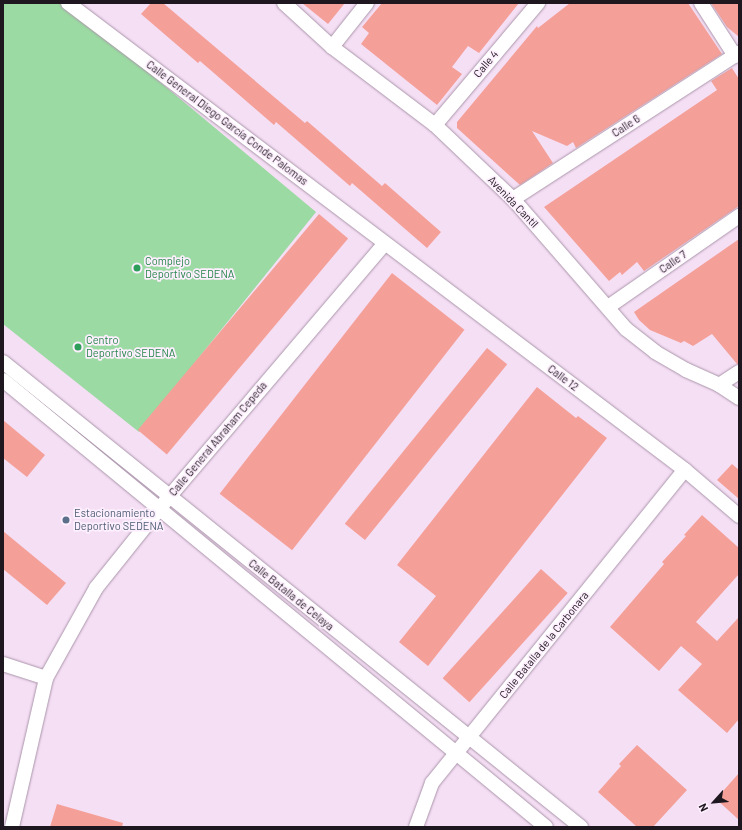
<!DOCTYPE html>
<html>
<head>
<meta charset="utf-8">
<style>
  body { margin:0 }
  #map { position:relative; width:742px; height:830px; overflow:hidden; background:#f5dff5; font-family:Barlow,sans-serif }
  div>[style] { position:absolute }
  .green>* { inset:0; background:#9bdaa2 }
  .building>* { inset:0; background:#f4a099; transform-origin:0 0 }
  .roads { filter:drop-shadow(0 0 1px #aa95aa) drop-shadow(0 0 1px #aa95aa) }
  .minor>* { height:14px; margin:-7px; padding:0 7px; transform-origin:7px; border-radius:7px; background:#fff }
  .dots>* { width:11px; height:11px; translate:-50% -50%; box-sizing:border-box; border:2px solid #fdeffd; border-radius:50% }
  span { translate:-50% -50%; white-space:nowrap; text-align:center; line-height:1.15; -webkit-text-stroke:3.5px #fdeffd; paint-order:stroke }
  .street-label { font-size:11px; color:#1f171f }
  .leisure-label { font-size:11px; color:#27864d }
  .left { translate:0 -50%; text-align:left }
  .service-label { font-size:11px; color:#4e5e75 }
  .frame { position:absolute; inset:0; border:4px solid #1f171f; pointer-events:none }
  .north { position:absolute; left:694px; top:782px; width:40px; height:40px; -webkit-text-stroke:3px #fdeffd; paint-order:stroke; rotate:243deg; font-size:11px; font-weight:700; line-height:16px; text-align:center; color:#1f171f }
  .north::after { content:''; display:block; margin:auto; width:14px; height:18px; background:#1f171f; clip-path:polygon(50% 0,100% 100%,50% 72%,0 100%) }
</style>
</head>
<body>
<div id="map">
  <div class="green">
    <i style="clip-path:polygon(3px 3px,65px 3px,316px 212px,139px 432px,3px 324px)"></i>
  </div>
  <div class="building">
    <i style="clip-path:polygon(151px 3px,163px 3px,305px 123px,307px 121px,382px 186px,385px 183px,441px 232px,427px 248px,352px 183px,350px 186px,276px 122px,274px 125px,200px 61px,198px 63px,141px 14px)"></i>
    <i style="clip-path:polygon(302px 3px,345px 3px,328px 24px)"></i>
    <i style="clip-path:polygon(382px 3px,519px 3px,479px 53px,468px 46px,452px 67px,462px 74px,437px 105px,361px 44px,369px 33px,362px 27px)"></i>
    <i style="clip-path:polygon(570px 3px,688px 3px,722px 54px,576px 148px,573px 142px,567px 146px,532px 131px,553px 163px,520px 185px,457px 128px,457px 122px,537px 26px,538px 28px)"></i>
    <i style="clip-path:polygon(711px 3px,739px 3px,739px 37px,727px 27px)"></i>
    <i style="clip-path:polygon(732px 68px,739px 79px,739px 206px,644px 271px,637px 262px,622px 275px,620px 272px,609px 281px,544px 207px,717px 90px,711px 81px)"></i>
    <i style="left:319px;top:214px;width:38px;height:282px;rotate:40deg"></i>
    <i style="clip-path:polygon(739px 239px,739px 364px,737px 364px,712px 334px,693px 346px,684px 341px,681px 343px,650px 330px,639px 320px,634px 312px)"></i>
    <i style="left:392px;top:273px;width:92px;height:280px;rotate:38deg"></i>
    <i style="left:487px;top:348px;width:26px;height:226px;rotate:39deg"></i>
    <i style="clip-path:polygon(537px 387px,576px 418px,578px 416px,607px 438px,428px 666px,399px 642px,436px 596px,397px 565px)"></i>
    <i style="clip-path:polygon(3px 420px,45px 455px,27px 477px,3px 458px)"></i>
    <i style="clip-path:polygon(732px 464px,739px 470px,739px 499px,717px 480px)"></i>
    <i style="clip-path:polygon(702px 515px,739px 548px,739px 574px,696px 622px,717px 641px,739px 617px,739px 719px,727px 733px,678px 690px,702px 664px,681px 646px,659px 671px,610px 627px,664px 564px,662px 562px,686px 536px,684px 535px)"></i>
    <i style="clip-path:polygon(3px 531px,66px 583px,47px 605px,3px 569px)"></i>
    <i style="left:541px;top:569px;width:36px;height:147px;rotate:42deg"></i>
    <i style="clip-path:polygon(637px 745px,687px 790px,653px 827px,637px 827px,598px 792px,621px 766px,619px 764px)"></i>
    <i style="clip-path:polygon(739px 773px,739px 820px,716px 799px)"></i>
    <i style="clip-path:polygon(57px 804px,123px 823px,122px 827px,50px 827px)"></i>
  </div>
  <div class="roads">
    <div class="minor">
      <i style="left:68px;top:3px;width:774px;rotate:37.12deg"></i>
      <i style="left:685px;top:470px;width:71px;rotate:40.4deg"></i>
      <i style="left:284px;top:3px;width:65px;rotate:42.5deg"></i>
      <i style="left:332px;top:47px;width:129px;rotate:37.1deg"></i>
      <i style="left:435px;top:125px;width:108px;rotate:43.5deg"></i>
      <i style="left:513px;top:199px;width:172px;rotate:49deg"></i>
      <i style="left:626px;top:329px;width:37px;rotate:38deg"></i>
      <i style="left:655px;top:352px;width:36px;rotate:30deg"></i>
      <i style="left:686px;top:370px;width:36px;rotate:24deg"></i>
      <i style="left:719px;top:385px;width:24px;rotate:33deg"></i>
      <i style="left:701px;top:3px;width:63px;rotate:57.3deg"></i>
      <i style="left:332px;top:47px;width:56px;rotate:-51.5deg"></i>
      <i style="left:435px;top:125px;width:160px;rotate:-49.8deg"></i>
      <i style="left:513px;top:199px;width:269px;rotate:-32.9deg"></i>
      <i style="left:608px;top:307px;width:160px;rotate:-34.8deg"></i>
      <i style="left:3px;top:362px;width:742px;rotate:38.82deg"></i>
      <i style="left:3px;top:380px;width:703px;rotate:39.46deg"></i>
      <i style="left:719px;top:385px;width:24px;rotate:-33deg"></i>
      <i style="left:3px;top:664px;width:45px;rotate:18deg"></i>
      <i style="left:12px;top:827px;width:153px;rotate:-77.1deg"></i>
      <i style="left:46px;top:678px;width:103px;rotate:-60.9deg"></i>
      <i style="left:96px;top:588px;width:117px;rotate:-51.3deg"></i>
      <i style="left:169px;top:497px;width:333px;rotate:-49.6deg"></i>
      <i style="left:416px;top:827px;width:47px;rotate:-70deg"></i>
      <i style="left:432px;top:783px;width:402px;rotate:-51.1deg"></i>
    </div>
  </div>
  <div class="dots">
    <i style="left:137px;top:268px;background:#2e9e5b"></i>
    <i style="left:78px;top:347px;background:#2e9e5b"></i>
    <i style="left:66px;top:520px;background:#5c6f8a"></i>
  </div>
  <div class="street-label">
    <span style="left:486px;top:64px;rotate:-50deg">Calle 4</span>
    <span style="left:227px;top:123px;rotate:37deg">Calle General Diego García Conde Palomas</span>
    <span style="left:626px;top:126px;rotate:-33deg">Calle 6</span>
    <span style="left:513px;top:202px;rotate:46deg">Avenida Cantíl</span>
    <span style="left:673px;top:262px;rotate:-35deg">Calle 7</span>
    <span style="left:563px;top:378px;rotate:37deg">Calle 12</span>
    <span style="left:218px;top:439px;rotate:-50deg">Calle General Abraham Cepeda</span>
    <span style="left:291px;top:595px;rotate:39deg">Calle Batalla de Celaya</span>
    <span style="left:544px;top:645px;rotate:-51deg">Calle Batalla de la Carbonara</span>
  </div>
  <div class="leisure-label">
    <span class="left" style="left:145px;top:268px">Complejo<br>Deportivo SEDENA</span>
    <span class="left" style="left:86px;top:347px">Centro<br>Deportivo SEDENA</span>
  </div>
  <div class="service-label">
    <span class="left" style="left:74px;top:520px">Estacionamiento<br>Deportivo SEDENA</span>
  </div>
  <div class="frame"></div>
  <div class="north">N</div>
</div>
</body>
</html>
